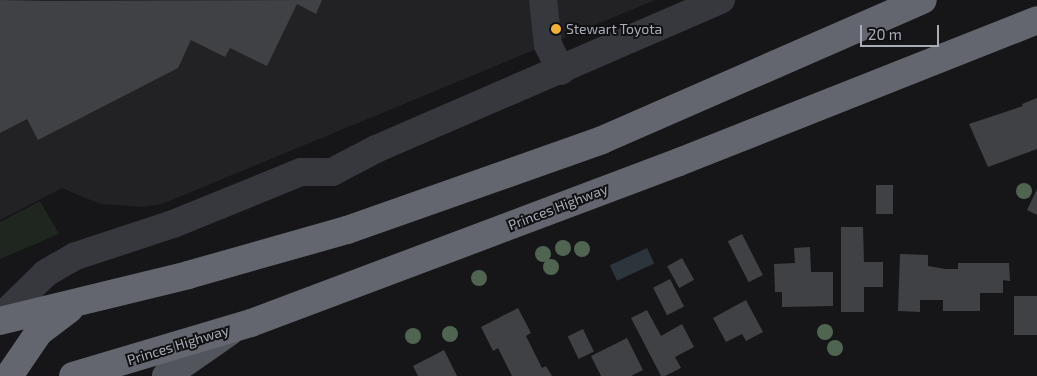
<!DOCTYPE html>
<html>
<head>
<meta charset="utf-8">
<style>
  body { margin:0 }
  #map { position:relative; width:1037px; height:376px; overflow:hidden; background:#161618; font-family:"Exo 2",sans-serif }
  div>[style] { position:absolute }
  .built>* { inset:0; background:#222225 }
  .green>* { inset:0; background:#1e261f }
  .water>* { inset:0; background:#2c353c; transform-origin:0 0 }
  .building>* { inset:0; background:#404145; transform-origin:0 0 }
  .minor>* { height:28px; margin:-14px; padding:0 14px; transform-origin:14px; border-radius:14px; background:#37383d }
  .major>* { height:28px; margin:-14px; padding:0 14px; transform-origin:14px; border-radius:14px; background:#53555c }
  .highway>* { height:28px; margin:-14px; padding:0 14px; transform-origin:14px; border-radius:14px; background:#63666e }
  .trees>* { width:16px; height:16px; margin:-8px; border-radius:50%; background:#506452 }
  .dots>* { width:14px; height:14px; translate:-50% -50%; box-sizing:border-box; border:2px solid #111113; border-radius:50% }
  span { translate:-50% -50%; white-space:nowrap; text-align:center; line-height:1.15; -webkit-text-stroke:4px #111113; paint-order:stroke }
  .poi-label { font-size:14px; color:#a8adb8 }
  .left { translate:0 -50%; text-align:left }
  .street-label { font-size:14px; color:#a8adb8 }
  .scale { position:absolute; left:860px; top:25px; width:79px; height:22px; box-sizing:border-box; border:2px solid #a8adb8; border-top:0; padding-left:6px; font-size:15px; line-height:18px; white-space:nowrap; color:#a8adb8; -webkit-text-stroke:4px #111113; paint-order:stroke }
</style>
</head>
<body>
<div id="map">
  <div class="built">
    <i style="clip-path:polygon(0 0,655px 0,162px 204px,143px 207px,100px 204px,62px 188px,0 220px)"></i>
  </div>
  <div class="green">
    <i style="clip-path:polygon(40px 201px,59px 234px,0 259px,0 222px)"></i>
  </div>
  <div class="water">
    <i style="left:647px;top:248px;width:17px;height:41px;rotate:65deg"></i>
  </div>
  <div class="building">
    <i style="clip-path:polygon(0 0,44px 1px,322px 0,316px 14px,297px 4px,267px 66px,230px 48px,225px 57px,191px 40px,178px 68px,38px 140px,27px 119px,0 133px)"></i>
    <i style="clip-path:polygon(1037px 98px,1037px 149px,988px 167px,969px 124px,1023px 106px,1022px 104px)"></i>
    <i style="left:876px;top:185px;width:17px;height:29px"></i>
    <i style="clip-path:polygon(1037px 189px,1037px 215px,1027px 210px)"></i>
    <i style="clip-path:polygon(841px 227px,863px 227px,864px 262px,883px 262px,883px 287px,864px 287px,864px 312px,841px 312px)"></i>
    <i style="left:742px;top:234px;width:46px;height:16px;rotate:63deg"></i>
    <i style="clip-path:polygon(810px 247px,811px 272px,833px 272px,833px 306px,782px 307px,782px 292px,775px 292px,774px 264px,795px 263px,794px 248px)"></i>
    <i style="clip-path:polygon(900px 254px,928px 255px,928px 266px,945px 269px,958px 269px,958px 263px,1009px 263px,1010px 281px,1003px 280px,1003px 293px,980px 293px,980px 311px,943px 311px,943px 300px,920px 300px,920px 312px,898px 311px)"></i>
    <i style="left:682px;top:258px;width:25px;height:17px;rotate:61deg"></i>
    <i style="left:670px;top:279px;width:31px;height:19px;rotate:63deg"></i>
    <i style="left:1037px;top:296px;width:39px;height:23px;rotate:90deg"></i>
    <i style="clip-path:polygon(746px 300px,763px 332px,746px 341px,742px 334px,726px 342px,713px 318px)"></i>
    <i style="clip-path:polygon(518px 308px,531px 333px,526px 336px,542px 368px,546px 366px,552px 376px,512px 376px,498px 348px,493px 351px,481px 327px)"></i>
    <i style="clip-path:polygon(647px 310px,661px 336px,682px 324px,694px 347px,675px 357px,681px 368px,665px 376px,661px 376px,631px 318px)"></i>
    <i style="left:583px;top:329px;width:25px;height:17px;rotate:64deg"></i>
    <i style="clip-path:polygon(627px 338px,643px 370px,631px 376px,601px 376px,591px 356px)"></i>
    <i style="clip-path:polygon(444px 350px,457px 376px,418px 376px,413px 366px)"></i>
  </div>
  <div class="minor">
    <i style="left:543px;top:0;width:45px;rotate:83.7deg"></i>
    <i style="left:548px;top:45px;width:29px;rotate:63deg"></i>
    <i style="left:0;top:318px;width:64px;rotate:-44.4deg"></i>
    <i style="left:46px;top:273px;width:34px;rotate:-30deg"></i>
    <i style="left:76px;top:256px;width:102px;rotate:-18.3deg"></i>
    <i style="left:173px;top:224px;width:138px;rotate:-22.1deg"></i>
    <i style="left:301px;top:172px;width:31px"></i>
    <i style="left:332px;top:172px;width:50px;rotate:-27.6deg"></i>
    <i style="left:376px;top:149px;width:376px;rotate:-23.4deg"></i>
  </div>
  <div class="major">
    <i style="left:166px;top:376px;width:77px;rotate:-34.9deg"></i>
  </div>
  <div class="highway">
    <i style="left:0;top:321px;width:194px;rotate:-13.7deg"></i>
    <i style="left:188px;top:275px;width:165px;rotate:-15.8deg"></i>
    <i style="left:347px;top:230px;width:270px;rotate:-19.4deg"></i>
    <i style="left:602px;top:140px;width:350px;rotate:-23.6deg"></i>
    <i style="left:9px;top:376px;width:53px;rotate:-55.7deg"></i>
    <i style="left:39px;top:332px;width:38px;rotate:-37deg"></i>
    <i style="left:73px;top:376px;width:186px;rotate:-16.6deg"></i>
    <i style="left:251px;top:323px;width:457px;rotate:-20.6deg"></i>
    <i style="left:679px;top:162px;width:385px;rotate:-21.6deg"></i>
  </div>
  <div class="trees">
    <i style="left:1024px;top:191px"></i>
    <i style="left:563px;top:248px"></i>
    <i style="left:582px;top:249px"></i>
    <i style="left:543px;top:254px"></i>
    <i style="left:551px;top:267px"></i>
    <i style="left:479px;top:278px"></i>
    <i style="left:825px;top:332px"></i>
    <i style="left:450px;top:334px"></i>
    <i style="left:413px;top:336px"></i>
    <i style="left:835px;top:348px"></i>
  </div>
  <div class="dots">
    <i style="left:556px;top:29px;background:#f2b134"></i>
  </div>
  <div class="poi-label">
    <span class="left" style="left:566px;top:29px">Stewart Toyota</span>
  </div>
  <div class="street-label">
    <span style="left:558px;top:207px;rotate:-21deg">Princes Highway</span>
    <span style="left:178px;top:345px;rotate:-17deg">Princes Highway</span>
  </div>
  <div class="scale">20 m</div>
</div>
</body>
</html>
